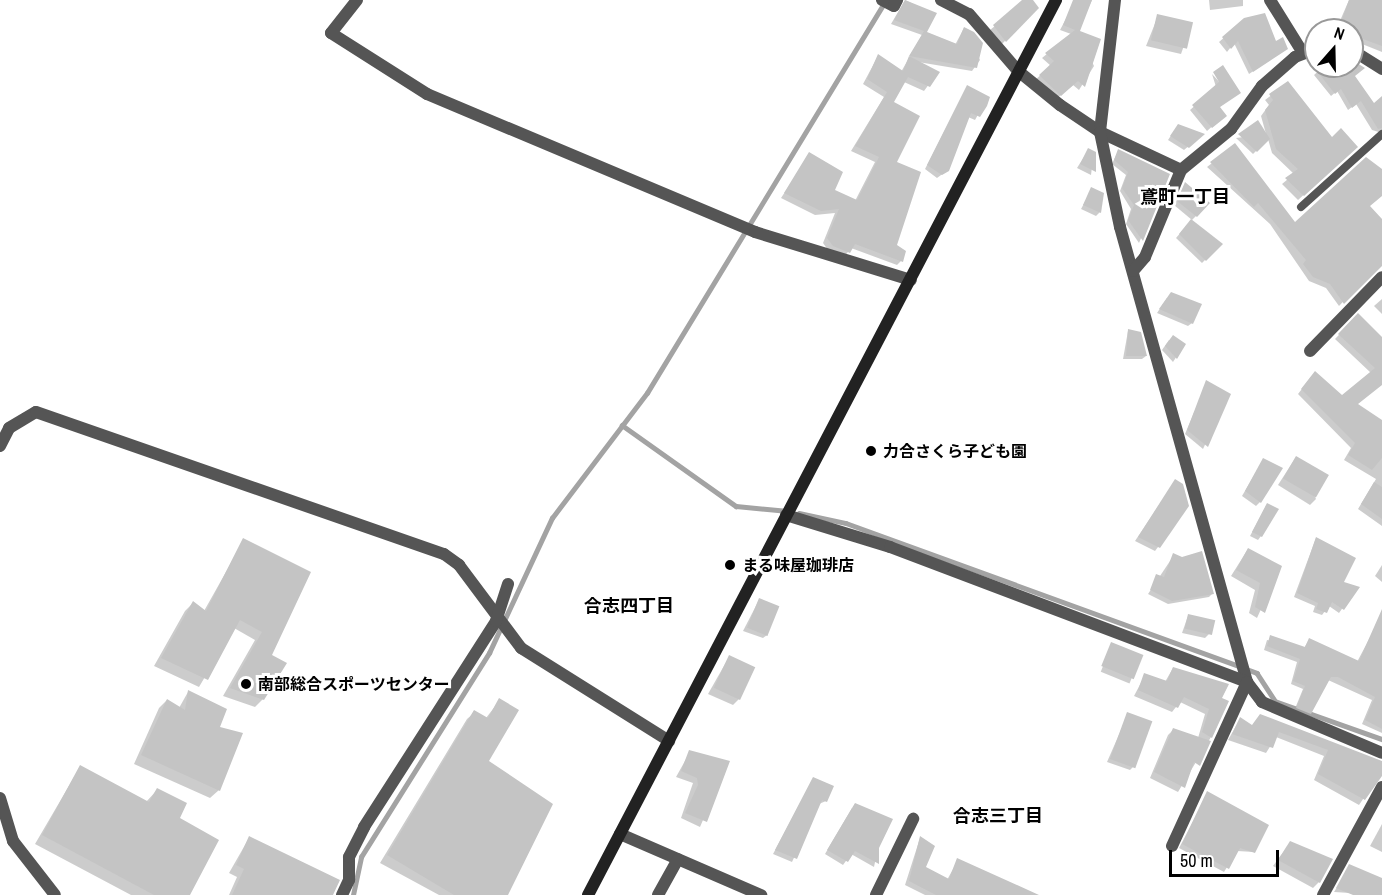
<!DOCTYPE html>
<html>
<head>
<meta charset="utf-8">
<style>
  body { margin:0 }
  #map { position:relative; width:1382px; height:895px; overflow:hidden; background:#fff; font-family:"Archivo Narrow","Noto Sans JP",sans-serif }
  div>[style] { position:absolute }
  .shadow>* { inset:0; background:#0003; transform-origin:0 0 }
  .stream>* { height:4.5px; margin:-2.25px; padding:0 2.25px; transform-origin:2.25px; border-radius:2.25px; background:#a3a3a3 }
  .building>* { inset:0; background:#c4c4c4; transform-origin:0 0 }
  .lane>* { height:8px; margin:-4px; padding:0 4px; transform-origin:4px; border-radius:4px; background:#555 }
  .street>* { height:12px; margin:-6px; padding:0 6px; transform-origin:6px; border-radius:6px; background:#555 }
  .secondary>* { height:12px; margin:-6px; padding:0 6px; transform-origin:6px; border-radius:6px; background:#222 }
  .dots>* { width:16px; height:16px; translate:-50% -50%; box-sizing:border-box; border:3px solid #fff; border-radius:50% }
  span { translate:-50% -50%; white-space:nowrap; text-align:center; line-height:1.15; -webkit-text-stroke:6px #fff; paint-order:stroke }
  .poi-label { font-size:16px; color:#000; font-weight:700 }
  .left { translate:0 -50%; text-align:left }
  .neighbourhood-label { font-size:18px; color:#000; font-weight:700 }
  .north { position:absolute; left:1304px; top:18px; width:60px; height:60px; box-sizing:border-box; background:#fff; border:2px solid #999; border-radius:50%; rotate:20deg; font-size:16px; font-weight:700; line-height:24px; text-align:center; color:#000 }
  .north::after { content:''; display:block; margin:auto; width:21px; height:27px; background:#000; clip-path:polygon(50% 0,100% 100%,50% 72%,0 100%) }
  .scale { position:absolute; left:1169px; top:850px; width:110px; height:27px; box-sizing:border-box; border:3px solid #000; border-top:0; padding-left:8px; font-size:18px; line-height:21px; white-space:nowrap; color:#000; -webkit-text-stroke:4px #fff; paint-order:stroke }
</style>
</head>
<body>
<div id="map">
  <div class="shadow">
    <i style="clip-path:polygon(905px 0,934px 14px,925px 32px,955px 45px,964px 28px,980px 60px,972px 71px,918px 62px,938px 72px,924px 91px,904px 82px,892px 103px,896px 246px,901px 261px,897px 265px,851px 248px,844px 257px,828px 250px,823px 243px,835px 213px,815px 215px,781px 198px,810px 154px,833px 190px,855px 201px,875px 162px,851px 151px,884px 97px,863px 84px,878px 56px,901px 72px,922px 35px,891px 24px)"></i>
    <i style="clip-path:polygon(1027px 0,1037px 8px,1001px 45px,990px 30px)"></i>
    <i style="clip-path:polygon(1076px 0,1092px 0,1078px 31px,1094px 66px,1079px 90px,1073px 85px,1056px 99px,1035px 80px,1051px 66px,1042px 58px,1071px 34px,1060px 30px)"></i>
    <i style="clip-path:polygon(1209px 0,1243px 0,1243px 6px,1210px 10px)"></i>
    <i style="clip-path:polygon(1349px 0,1382px 0,1382px 52px,1352px 40px,1352px 30px,1336px 30px)"></i>
    <i style="clip-path:polygon(1158px 16px,1192px 23px,1181px 54px,1146px 46px)"></i>
    <i style="clip-path:polygon(1245px 19px,1282px 52px,1249px 74px,1234px 43px,1227px 52px,1219px 42px)"></i>
    <i style="clip-path:polygon(1352px 62px,1353px 77px,1374px 105px,1382px 98px,1382px 133px,1372px 130px,1356px 104px,1348px 110px,1337px 91px,1331px 96px,1314px 75px,1324px 66px,1352px 66px)"></i>
    <i style="clip-path:polygon(1223px 67px,1239px 93px,1218px 108px,1225px 115px,1207px 131px,1190px 110px,1216px 87px,1212px 74px,1225px 88px,1215px 72px)"></i>
    <i style="clip-path:polygon(1288px 83px,1332px 139px,1351px 152px,1298px 200px,1282px 184px,1294px 174px,1272px 153px,1268px 139px,1253px 154px,1236px 138px,1266px 134px,1261px 116px,1269px 105px,1265px 100px)"></i>
    <i style="clip-path:polygon(967px 87px,988px 97px,975px 120px,968px 117px,948px 170px,937px 178px,925px 169px)"></i>
    <i style="clip-path:polygon(1178px 125px,1202px 135px,1184px 150px,1168px 140px)"></i>
    <i style="clip-path:polygon(1235px 145px,1294px 224px,1366px 159px,1382px 171px,1382px 195px,1368px 206px,1382px 223px,1382px 261px,1339px 306px,1326px 288px,1309px 281px,1270px 224px,1207px 167px)"></i>
    <i style="clip-path:polygon(1089px 149px,1094px 152px,1091px 175px,1077px 168px)"></i>
    <i style="clip-path:polygon(1118px 151px,1168px 175px,1139px 243px,1126px 224px,1131px 209px,1120px 191px,1126px 175px,1112px 164px)"></i>
    <i style="clip-path:polygon(1185px 184px,1208px 204px,1192px 220px,1174px 205px)"></i>
    <i style="clip-path:polygon(1092px 189px,1100px 212px,1096px 216px,1081px 209px)"></i>
    <i style="clip-path:polygon(1187px 225px,1221px 244px,1202px 263px,1176px 238px)"></i>
    <i style="clip-path:polygon(1167px 298px,1192px 323px,1188px 326px,1157px 313px)"></i>
    <i style="clip-path:polygon(1382px 299px,1382px 314px,1374px 306px)"></i>
    <i style="clip-path:polygon(1358px 315px,1382px 340px,1382px 384px,1357px 404px,1382px 422px,1382px 526px,1358px 509px,1376px 479px,1344px 460px,1351px 448px,1298px 394px,1311px 377px,1342px 397px,1371px 373px,1335px 339px)"></i>
    <i style="clip-path:polygon(1128px 331px,1146px 356px,1142px 359px,1123px 359px)"></i>
    <i style="clip-path:polygon(1169px 340px,1184px 345px,1173px 362px,1162px 350px)"></i>
    <i style="clip-path:polygon(1207px 382px,1229px 394px,1203px 449px,1185px 434px)"></i>
    <i style="clip-path:polygon(1296px 457px,1316px 499px,1310px 505px,1278px 485px)"></i>
    <i style="clip-path:polygon(1263px 460px,1260px 502px,1256px 506px,1242px 496px)"></i>
    <i style="clip-path:polygon(1175px 481px,1158px 547px,1155px 551px,1135px 541px)"></i>
    <i style="clip-path:polygon(1267px 504px,1261px 536px,1258px 540px,1250px 536px)"></i>
    <i style="clip-path:polygon(1316px 538px,1342px 583px,1357px 588px,1339px 613px,1329px 606px,1322px 615px,1313px 612px,1315px 606px,1294px 597px)"></i>
    <i style="clip-path:polygon(244px 540px,270px 656px,263px 699px,255px 707px,223px 696px,255px 640px,234px 628px,199px 687px,154px 666px,185px 611px,193px 603px,204px 611px)"></i>
    <i style="clip-path:polygon(1248px 549px,1280px 567px,1257px 618px,1249px 613px,1255px 590px,1231px 576px)"></i>
    <i style="clip-path:polygon(1174px 555px,1212px 594px,1209px 597px,1168px 604px,1148px 594px)"></i>
    <i style="clip-path:polygon(1382px 565px,1382px 582px,1375px 576px)"></i>
    <i style="clip-path:polygon(759px 600px,767px 635px,763px 638px,743px 631px)"></i>
    <i style="clip-path:polygon(1188px 616px,1209px 634px,1205px 638px,1182px 633px)"></i>
    <i style="clip-path:polygon(1375px 628px,1382px 633px,1382px 733px,1362px 724px,1372px 700px,1328px 680px,1307px 717px,1294px 711px,1303px 689px,1291px 684px,1297px 662px,1264px 650px,1267px 640px,1304px 648px,1309px 640px,1357px 662px)"></i>
    <i style="left:1112px;top:644px;width:31px;height:30px;rotate:22deg"></i>
    <i style="clip-path:polygon(729px 657px,739px 699px,733px 705px,708px 694px)"></i>
    <i style="clip-path:polygon(1173px 668px,1220px 699px,1211px 737px,1178px 792px,1150px 778px,1168px 735px,1173px 730px,1198px 738px,1205px 714px,1180px 702px,1172px 712px,1134px 696px,1145px 675px,1165px 682px)"></i>
    <i style="clip-path:polygon(188px 692px,218px 728px,219px 790px,210px 798px,134px 764px,159px 708px,167px 700px,179px 708px)"></i>
    <i style="clip-path:polygon(500px 700px,487px 761px,507px 895px,439px 895px,380px 863px,467px 719px,475px 712px,486px 718px)"></i>
    <i style="clip-path:polygon(1128px 714px,1134px 766px,1130px 770px,1107px 762px)"></i>
    <i style="clip-path:polygon(1261px 716px,1382px 763px,1382px 771px,1359px 805px,1314px 780px,1324px 756px,1276px 737px,1266px 753px,1228px 740px,1240px 719px,1251px 727px)"></i>
    <i style="clip-path:polygon(690px 752px,728px 762px,700px 827px,681px 818px,693px 783px,676px 777px)"></i>
    <i style="clip-path:polygon(80px 767px,146px 802px,157px 790px,178px 819px,188px 895px,131px 895px,35px 844px)"></i>
    <i style="clip-path:polygon(813px 779px,826px 801px,819px 804px,792px 862px,773px 854px)"></i>
    <i style="clip-path:polygon(1208px 793px,1254px 852px,1237px 851px,1224px 872px,1179px 848px)"></i>
    <i style="clip-path:polygon(852px 808px,878px 848px,874px 867px,851px 854px,843px 865px,825px 854px)"></i>
    <i style="clip-path:polygon(1382px 824px,1382px 852px,1370px 846px)"></i>
    <i style="clip-path:polygon(249px 838px,331px 895px,229px 895px,237px 877px,229px 873px)"></i>
    <i style="clip-path:polygon(920px 838px,924px 867px,947px 880px,958px 860px,1030px 895px,925px 895px,905px 885px)"></i>
    <i style="clip-path:polygon(1290px 843px,1319px 882px,1313px 888px,1273px 866px)"></i>
    <i style="clip-path:polygon(1350px 866px,1382px 879px,1382px 895px,1334px 892px)"></i>
  </div>
  <div class="stream">
    <i style="left:622px;top:425px;width:140px;rotate:35.4deg"></i>
    <i style="left:736px;top:506px;width:52px;rotate:5.5deg"></i>
    <i style="left:799px;top:513px;width:48px;rotate:12deg"></i>
    <i style="left:846px;top:523px;width:424px;rotate:20deg"></i>
    <i style="left:1244px;top:668px;width:14px;rotate:21deg"></i>
    <i style="left:1257px;top:673px;width:33px;rotate:57deg"></i>
    <i style="left:1275px;top:701px;width:114px;rotate:19.6deg"></i>
    <i style="left:353px;top:895px;width:39px;rotate:-78deg"></i>
    <i style="left:361px;top:857px;width:241px;rotate:-57.9deg"></i>
    <i style="left:489px;top:653px;width:149px;rotate:-65deg"></i>
    <i style="left:552px;top:518px;width:157px;rotate:-52.8deg"></i>
    <i style="left:647px;top:393px;width:458px;rotate:-58.7deg"></i>
  </div>
  <div class="building">
    <i style="clip-path:polygon(905px 0,937px 13px,927px 32px,957px 44px,964px 27px,974px 32px,983px 43px,977px 68px,909px 56px,924px 31px,894px 20px)"></i>
    <i style="clip-path:polygon(1022px 0,1033px 0,1039px 8px,1006px 42px,993px 25px)"></i>
    <i style="clip-path:polygon(1073px 0,1092px 0,1080px 31px,1101px 39px,1085px 87px,1078px 81px,1061px 96px,1039px 75px,1054px 61px,1045px 53px,1075px 30px,1063px 25px)"></i>
    <i style="clip-path:polygon(1349px 0,1382px 0,1382px 46px,1352px 35px,1352px 30px,1338px 30px)"></i>
    <i style="clip-path:polygon(1265px 13px,1276px 41px,1283px 37px,1288px 49px,1253px 72px,1238px 41px,1231px 49px,1222px 37px,1244px 18px)"></i>
    <i style="left:1157px;top:14px;width:37px;height:27px;rotate:13deg"></i>
    <i style="clip-path:polygon(878px 54px,903px 71px,909px 56px,940px 72px,930px 87px,908px 77px,894px 102px,920px 116px,897px 162px,921px 172px,897px 245px,906px 251px,903px 262px,855px 244px,850px 253px,833px 246px,827px 238px,839px 209px,821px 211px,784px 193px,809px 152px,843px 172px,835px 190px,857px 200px,879px 157px,855px 146px,887px 92px,867px 79px)"></i>
    <i style="clip-path:polygon(1352px 60px,1365px 68px,1355px 76px,1374px 103px,1382px 96px,1382px 128px,1378px 129px,1361px 101px,1352px 108px,1341px 89px,1335px 94px,1313px 66px,1352px 66px)"></i>
    <i style="clip-path:polygon(1223px 65px,1241px 93px,1220px 107px,1227px 116px,1212px 128px,1192px 105px,1219px 82px,1213px 72px)"></i>
    <i style="clip-path:polygon(1288px 81px,1332px 137px,1341px 128px,1358px 147px,1304px 196px,1285px 178px,1298px 169px,1276px 149px,1265px 110px,1273px 100px,1269px 94px)"></i>
    <i style="clip-path:polygon(967px 85px,990px 97px,987px 106px,980px 117px,971px 113px,949px 171px,942px 175px,927px 165px)"></i>
    <i style="clip-path:polygon(1258px 120px,1270px 139px,1257px 152px,1238px 134px)"></i>
    <i style="clip-path:polygon(1178px 124px,1205px 134px,1189px 148px,1170px 136px)"></i>
    <i style="clip-path:polygon(1235px 143px,1295px 222px,1366px 157px,1382px 169px,1382px 196px,1370px 206px,1382px 219px,1382px 266px,1344px 304px,1330px 284px,1313px 277px,1303px 264px,1306px 260px,1258px 203px,1254px 207px,1210px 162px)"></i>
    <i style="clip-path:polygon(1088px 148px,1096px 152px,1096px 172px,1080px 164px)"></i>
    <i style="clip-path:polygon(1118px 149px,1170px 174px,1143px 241px,1128px 220px,1134px 205px,1122px 188px,1128px 172px,1114px 160px)"></i>
    <i style="clip-path:polygon(1185px 182px,1210px 203px,1197px 217px,1177px 201px)"></i>
    <i style="clip-path:polygon(1091px 187px,1104px 193px,1101px 213px,1083px 205px)"></i>
    <i style="clip-path:polygon(1191px 219px,1223px 244px,1206px 261px,1179px 234px)"></i>
    <i style="clip-path:polygon(1171px 292px,1202px 304px,1193px 324px,1159px 309px)"></i>
    <i style="clip-path:polygon(1358px 313px,1382px 337px,1382px 385px,1358px 404px,1382px 420px,1382px 458px,1372px 470px,1348px 455px,1355px 443px,1301px 389px,1315px 371px,1342px 395px,1375px 368px,1338px 334px)"></i>
    <i style="clip-path:polygon(1128px 329px,1141px 332px,1147px 356px,1126px 356px)"></i>
    <i style="clip-path:polygon(1173px 335px,1186px 344px,1177px 359px,1165px 346px)"></i>
    <i style="clip-path:polygon(1206px 380px,1231px 394px,1208px 447px,1187px 430px)"></i>
    <i style="left:1296px;top:456px;width:38px;height:26px;rotate:30deg"></i>
    <i style="clip-path:polygon(1263px 458px,1283px 468px,1261px 503px,1245px 491px)"></i>
    <i style="clip-path:polygon(1175px 479px,1183px 484px,1189px 506px,1160px 548px,1138px 537px)"></i>
    <i style="clip-path:polygon(1374px 482px,1382px 487px,1382px 519px,1361px 504px)"></i>
    <i style="clip-path:polygon(1267px 503px,1279px 509px,1262px 537px,1252px 532px)"></i>
    <i style="clip-path:polygon(1316px 537px,1356px 558px,1344px 582px,1360px 587px,1344px 610px,1332px 602px,1327px 613px,1316px 609px,1318px 603px,1297px 593px)"></i>
    <i style="clip-path:polygon(243px 538px,311px 572px,272px 655px,287px 663px,264px 700px,230px 688px,262px 632px,240px 620px,208px 680px,161px 658px,193px 601px,206px 611px)"></i>
    <i style="clip-path:polygon(1248px 548px,1282px 566px,1265px 613px,1255px 607px,1260px 583px,1236px 570px)"></i>
    <i style="clip-path:polygon(1202px 551px,1214px 594px,1172px 601px,1150px 590px,1156px 574px,1164px 577px,1173px 553px,1182px 557px)"></i>
    <i style="left:759px;top:598px;width:22px;height:32px;rotate:22deg"></i>
    <i style="clip-path:polygon(1382px 609px,1382px 729px,1365px 720px,1375px 697px,1338px 677px,1331px 677px,1311px 714px,1296px 708px,1305px 686px,1293px 681px,1300px 659px,1267px 646px,1270px 635px,1305px 647px,1309px 638px,1359px 661px)"></i>
    <i style="left:1188px;top:614px;width:28px;height:15px;rotate:13deg"></i>
    <i style="left:1111px;top:642px;width:35px;height:26px;rotate:22deg"></i>
    <i style="left:729px;top:655px;width:29px;height:36px;rotate:25deg"></i>
    <i style="clip-path:polygon(1173px 667px,1229px 684px,1222px 698px,1229px 701px,1212px 738px,1202px 732px,1209px 709px,1184px 697px,1178px 708px,1138px 690px,1144px 673px,1167px 681px)"></i>
    <i style="clip-path:polygon(188px 690px,227px 709px,220px 727px,243px 733px,220px 791px,141px 755px,167px 699px,185px 710px)"></i>
    <i style="clip-path:polygon(499px 698px,519px 710px,489px 761px,553px 804px,508px 895px,454px 895px,387px 855px,474px 710px,488px 718px)"></i>
    <i style="left:1127px;top:712px;width:27px;height:50px;rotate:20deg"></i>
    <i style="clip-path:polygon(1260px 714px,1382px 761px,1382px 776px,1365px 800px,1318px 774px,1328px 750px,1279px 732px,1273px 748px,1232px 734px,1240px 717px,1252px 725px)"></i>
    <i style="clip-path:polygon(1173px 728px,1211px 741px,1200px 766px,1194px 762px,1185px 788px,1154px 772px)"></i>
    <i style="clip-path:polygon(689px 750px,730px 761px,707px 822px,685px 813px,698px 785px,697px 778px,681px 771px)"></i>
    <i style="clip-path:polygon(80px 765px,149px 802px,157px 788px,187px 803px,180px 818px,219px 840px,190px 895px,154px 895px,42px 835px)"></i>
    <i style="clip-path:polygon(813px 777px,834px 786px,827px 802px,822px 800px,797px 859px,775px 850px)"></i>
    <i style="clip-path:polygon(1207px 791px,1269px 825px,1255px 853px,1240px 848px,1229px 869px,1182px 844px)"></i>
    <i style="clip-path:polygon(855px 803px,893px 819px,879px 848px,879px 864px,855px 851px,848px 862px,827px 850px)"></i>
    <i style="clip-path:polygon(249px 836px,340px 880px,333px 895px,232px 895px,244px 869px,236px 865px)"></i>
    <i style="clip-path:polygon(920px 836px,935px 846px,926px 867px,949px 879px,957px 858px,1039px 895px,936px 895px,909px 881px)"></i>
    <i style="clip-path:polygon(1290px 841px,1333px 859px,1320px 883px,1278px 860px)"></i>
    <i style="clip-path:polygon(1349px 864px,1382px 878px,1382px 895px,1353px 895px,1336px 888px)"></i>
  </div>
  <div class="lane">
    <i style="left:1301px;top:207px;width:109px;rotate:-42deg"></i>
  </div>
  <div class="street">
    <i style="left:357px;top:0;width:42px;rotate:128.2deg"></i>
    <i style="left:331px;top:33px;width:114px;rotate:32.4deg"></i>
    <i style="left:427px;top:94px;width:356px;rotate:22.8deg"></i>
    <i style="left:755px;top:232px;width:163px;rotate:17.1deg"></i>
    <i style="left:882px;top:0;width:13px;rotate:27deg"></i>
    <i style="left:894px;top:6px;width:7px;rotate:-63deg"></i>
    <i style="left:941px;top:0;width:31px;rotate:27deg"></i>
    <i style="left:969px;top:14px;width:75px;rotate:49.3deg"></i>
    <i style="left:1018px;top:71px;width:54px;rotate:39deg"></i>
    <i style="left:1060px;top:105px;width:48px;rotate:34deg"></i>
    <i style="left:1100px;top:132px;width:89px;rotate:25.1deg"></i>
    <i style="left:1115px;top:0;width:133px;rotate:96.5deg"></i>
    <i style="left:1100px;top:132px;width:97px;rotate:78.1deg"></i>
    <i style="left:1120px;top:227px;width:472px;rotate:74.4deg"></i>
    <i style="left:1247px;top:682px;width:25px;rotate:53deg"></i>
    <i style="left:1262px;top:702px;width:130px;rotate:23deg"></i>
    <i style="left:1270px;top:0;width:62px;rotate:58.1deg"></i>
    <i style="left:1352px;top:50px;width:36px;rotate:32deg"></i>
    <i style="left:1133px;top:271px;width:18px;rotate:-49deg"></i>
    <i style="left:1145px;top:257px;width:94px;rotate:-67.5deg"></i>
    <i style="left:1181px;top:170px;width:65px;rotate:-39.4deg"></i>
    <i style="left:1231px;top:129px;width:53px;rotate:-54.2deg"></i>
    <i style="left:1262px;top:86px;width:44px;rotate:-41.3deg"></i>
    <i style="left:1295px;top:57px;width:22px;rotate:-21deg"></i>
    <i style="left:1310px;top:351px;width:103px;rotate:-45.8deg"></i>
    <i style="left:0;top:446px;width:20px;rotate:-63deg"></i>
    <i style="left:9px;top:428px;width:31px;rotate:-31deg"></i>
    <i style="left:36px;top:412px;width:432px;rotate:19.2deg"></i>
    <i style="left:444px;top:554px;width:19px;rotate:36deg"></i>
    <i style="left:459px;top:565px;width:104px;rotate:53.2deg"></i>
    <i style="left:521px;top:648px;width:175px;rotate:32.1deg"></i>
    <i style="left:786px;top:515px;width:109px;rotate:17.1deg"></i>
    <i style="left:890px;top:547px;width:382px;rotate:20.7deg"></i>
    <i style="left:0;top:798px;width:45px;rotate:73.2deg"></i>
    <i style="left:13px;top:841px;width:68px;rotate:52.1deg"></i>
    <i style="left:620px;top:834px;width:154px;rotate:23.4deg"></i>
    <i style="left:1172px;top:846px;width:180px;rotate:-65.4deg"></i>
    <i style="left:342px;top:895px;width:17px;rotate:-65deg"></i>
    <i style="left:349px;top:880px;width:23px;rotate:-90deg"></i>
    <i style="left:349px;top:857px;width:34px;rotate:-63deg"></i>
    <i style="left:364px;top:827px;width:245px;rotate:-57.3deg"></i>
    <i style="left:496px;top:621px;width:39px;rotate:-72deg"></i>
    <i style="left:658px;top:895px;width:41px;rotate:-60.9deg"></i>
    <i style="left:876px;top:895px;width:85px;rotate:-64deg"></i>
    <i style="left:1323px;top:895px;width:123px;rotate:-61.4deg"></i>
  </div>
  <div class="secondary">
    <i style="left:588px;top:895px;width:1010px;rotate:-62.39deg"></i>
  </div>
  <div class="dots">
    <i style="left:871px;top:451px;background:#000"></i>
    <i style="left:730px;top:565px;background:#000"></i>
    <i style="left:246px;top:684px;background:#000"></i>
  </div>
  <div class="poi-label">
    <span class="left" style="left:883px;top:451px">力合さくら子ども園</span>
    <span class="left" style="left:742px;top:565px">まる味屋珈琲店</span>
    <span class="left" style="left:258px;top:684px">南部総合スポーツセンター</span>
  </div>
  <div class="neighbourhood-label">
    <span style="left:1185px;top:197px">鳶町一丁目</span>
    <span style="left:629px;top:606px">合志四丁目</span>
    <span style="left:998px;top:816px">合志三丁目</span>
  </div>
  <div class="north">N</div>
  <div class="scale">50 m</div>
</div>
</body>
</html>
